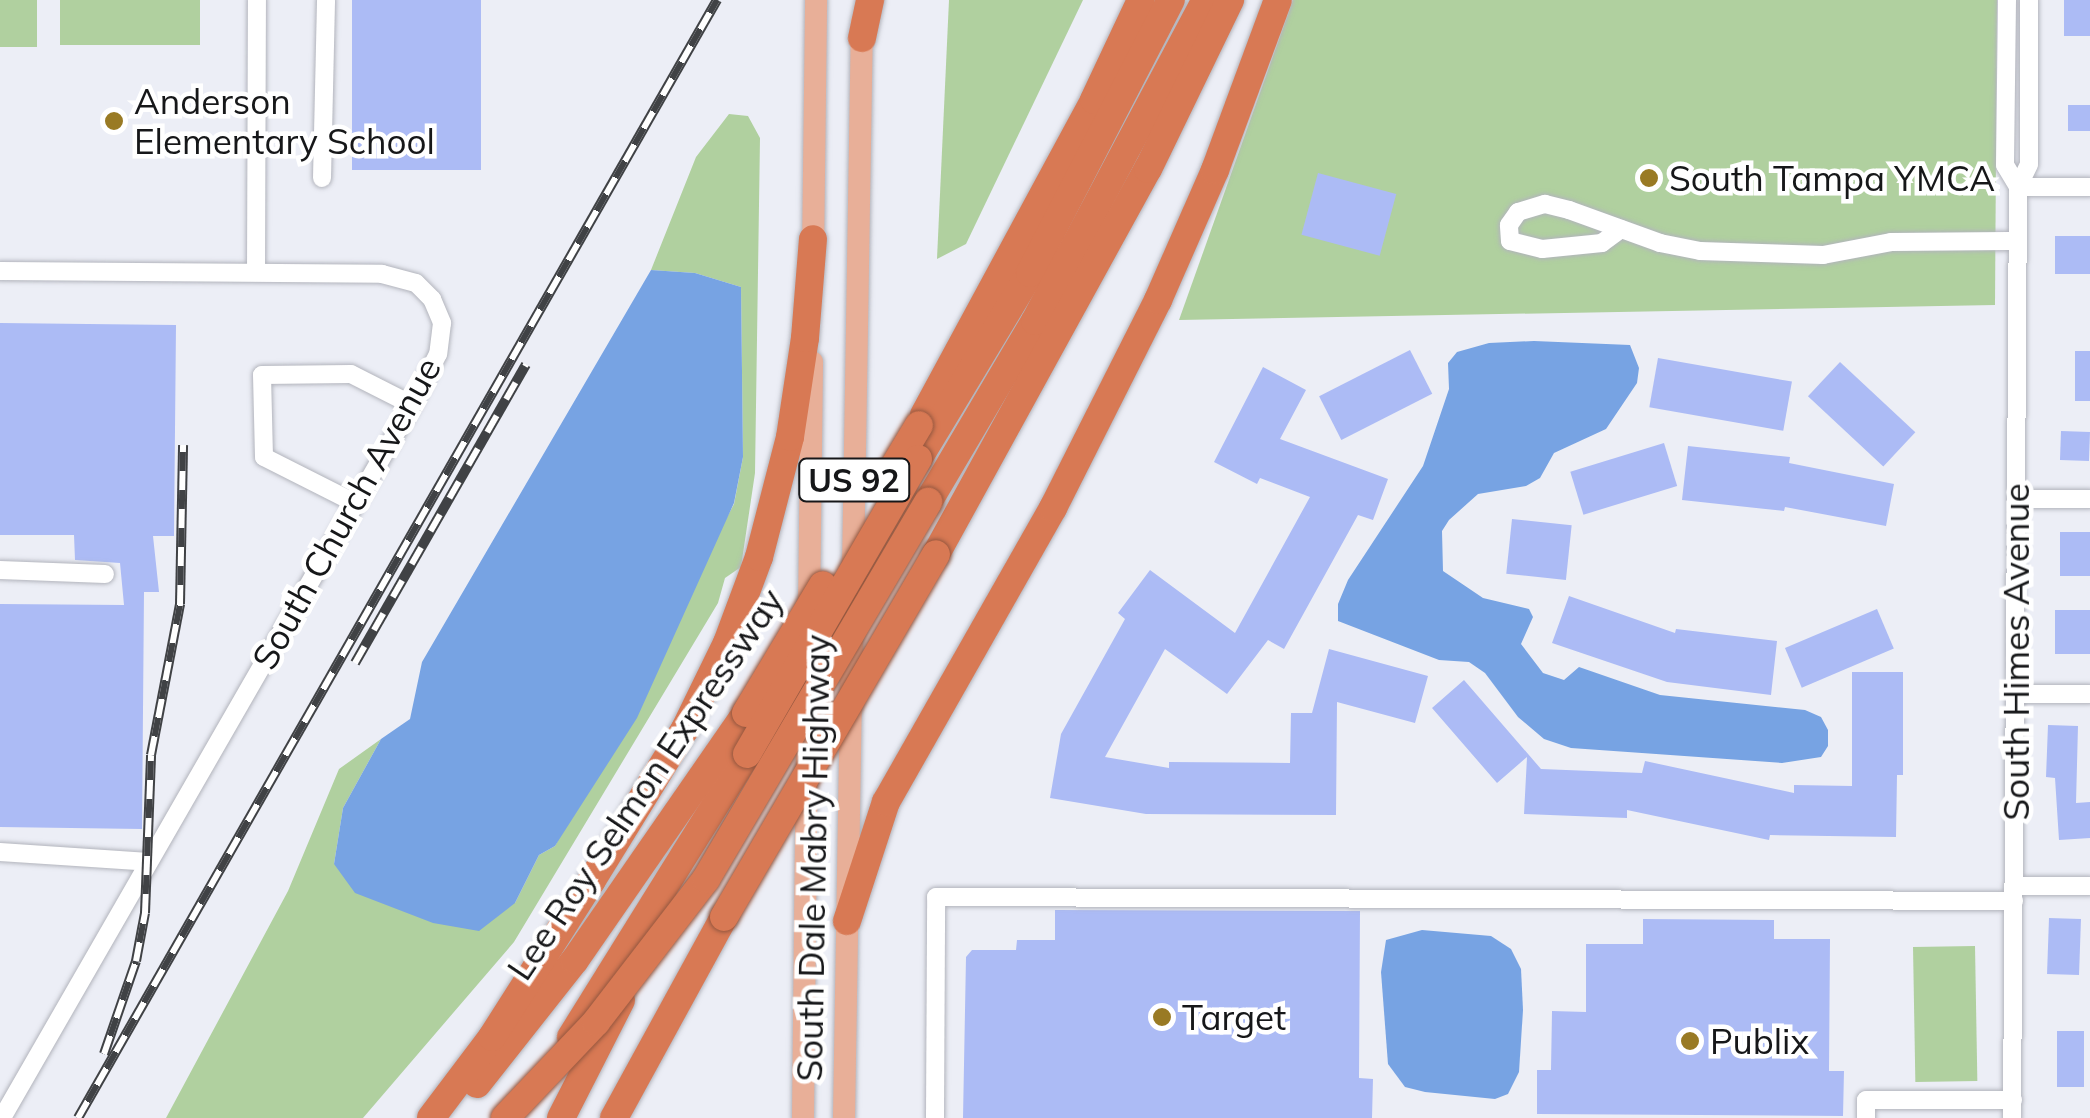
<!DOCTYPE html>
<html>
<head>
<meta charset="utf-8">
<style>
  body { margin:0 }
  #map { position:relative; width:2090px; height:1118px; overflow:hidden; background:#eceef6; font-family:Mulish,sans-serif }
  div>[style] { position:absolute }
  .green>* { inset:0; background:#b0d09f; transform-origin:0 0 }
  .water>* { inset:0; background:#77a3e3 }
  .building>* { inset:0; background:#acbbf5; transform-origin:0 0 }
  .roads { filter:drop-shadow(0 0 2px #b2b4bc) drop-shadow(0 0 2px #b2b4bc) }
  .minor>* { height:18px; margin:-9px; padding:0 9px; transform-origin:9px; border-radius:9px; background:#fff }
  .major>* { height:22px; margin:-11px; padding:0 11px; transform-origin:11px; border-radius:11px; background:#e8af98 }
  .highway>* { height:28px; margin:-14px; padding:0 14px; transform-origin:14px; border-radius:14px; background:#d87954 }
  .rail>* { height:10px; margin-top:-5px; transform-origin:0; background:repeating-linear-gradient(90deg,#fff 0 19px,#404245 0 38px); box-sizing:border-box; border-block:2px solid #404245 }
  .bridges { filter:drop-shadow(0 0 2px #94573f) drop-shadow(0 0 2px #94573f) }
  .highway-bridge>* { height:28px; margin:-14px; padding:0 14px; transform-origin:14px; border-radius:14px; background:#d87954 }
  .dots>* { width:28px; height:28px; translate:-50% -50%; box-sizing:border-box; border:5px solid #fff; border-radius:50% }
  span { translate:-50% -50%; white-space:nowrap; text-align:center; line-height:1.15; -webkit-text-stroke:9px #fff; paint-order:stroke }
  .shield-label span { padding:2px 8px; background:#fff; border:2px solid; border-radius:8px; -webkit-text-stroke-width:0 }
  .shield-label { font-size:32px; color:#161719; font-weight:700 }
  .poi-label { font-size:35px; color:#161719 }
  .left { translate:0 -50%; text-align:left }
  .street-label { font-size:35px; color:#161719 }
</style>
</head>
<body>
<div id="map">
  <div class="green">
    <i style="left:0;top:0;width:37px;height:47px"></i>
    <i style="left:60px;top:0;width:140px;height:45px"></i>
    <i style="clip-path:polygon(949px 0,1083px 0,966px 244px,937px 259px)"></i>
    <i style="clip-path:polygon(1293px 0,1997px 0,1995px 305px,1179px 320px)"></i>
    <i style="clip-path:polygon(729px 114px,748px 116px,760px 138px,755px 473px,741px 567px,725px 578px,718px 603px,514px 942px,363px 1118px,166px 1118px,288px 891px,339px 769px,381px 739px,343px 808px,334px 864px,515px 903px,539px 855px,555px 846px,734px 504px,743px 457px,741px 287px,695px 273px,651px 270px,696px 157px)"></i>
    <i style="left:1975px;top:946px;width:135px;height:62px;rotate:89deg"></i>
  </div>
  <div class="water">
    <i style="clip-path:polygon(651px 270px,695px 273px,741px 287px,743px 457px,734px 503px,637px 718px,555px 846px,539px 855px,515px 903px,479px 931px,433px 923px,355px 893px,334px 864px,343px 808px,381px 739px,410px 719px,422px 662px)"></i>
    <i style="clip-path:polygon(1534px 341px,1630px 345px,1639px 368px,1637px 383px,1606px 429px,1554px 453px,1540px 478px,1526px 486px,1478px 494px,1449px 520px,1442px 531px,1443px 571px,1483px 598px,1529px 609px,1533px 617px,1521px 644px,1543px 673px,1564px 680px,1579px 667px,1660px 695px,1805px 710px,1821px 717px,1828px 730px,1828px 746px,1821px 757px,1782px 763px,1571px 748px,1544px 739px,1518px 717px,1485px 673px,1469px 662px,1439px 660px,1338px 621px,1338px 604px,1348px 580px,1423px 466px,1449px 389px,1448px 363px,1457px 352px,1489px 343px)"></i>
    <i style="clip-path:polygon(1422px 930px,1491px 936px,1511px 949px,1521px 969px,1523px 1010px,1519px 1072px,1508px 1094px,1495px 1099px,1425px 1092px,1405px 1087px,1388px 1064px,1381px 972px,1386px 940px)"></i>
  </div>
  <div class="building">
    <i style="left:352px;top:0;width:129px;height:170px"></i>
    <i style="left:2064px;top:0;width:26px;height:36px"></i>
    <i style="left:2068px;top:105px;width:22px;height:26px"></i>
    <i style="left:1318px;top:173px;width:81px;height:64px;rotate:15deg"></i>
    <i style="left:2055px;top:236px;width:35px;height:38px"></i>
    <i style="clip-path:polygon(0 323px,176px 325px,174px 536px,153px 536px,159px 592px,144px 592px,142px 829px,0 827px,0 604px,124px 605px,120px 563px,75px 560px,74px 535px,0 535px)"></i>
    <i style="left:1410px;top:350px;width:49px;height:102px;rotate:63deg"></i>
    <i style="left:2075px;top:351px;width:15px;height:50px"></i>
    <i style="left:1658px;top:358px;width:136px;height:50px;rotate:10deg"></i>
    <i style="left:1840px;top:362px;width:103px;height:47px;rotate:43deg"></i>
    <i style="clip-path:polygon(1263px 367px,1306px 390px,1280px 439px,1388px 479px,1373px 520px,1358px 515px,1284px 649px,1268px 640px,1227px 694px,1165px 649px,1105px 757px,1169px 768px,1169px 762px,1290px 763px,1291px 713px,1312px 713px,1329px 649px,1428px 676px,1415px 723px,1337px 702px,1336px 815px,1146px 814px,1050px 798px,1061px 734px,1125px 619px,1118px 613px,1150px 570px,1235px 633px,1310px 497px,1260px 478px,1257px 484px,1214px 462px)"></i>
    <i style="left:2061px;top:431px;width:29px;height:29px;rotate:2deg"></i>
    <i style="left:1664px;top:443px;width:45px;height:98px;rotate:73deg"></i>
    <i style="clip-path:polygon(1688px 446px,1790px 457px,1789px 463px,1894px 484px,1886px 526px,1785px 507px,1784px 511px,1682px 500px)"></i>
    <i style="left:1512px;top:519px;width:60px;height:55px;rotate:6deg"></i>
    <i style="left:2060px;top:532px;width:30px;height:44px"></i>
    <i style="clip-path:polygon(1569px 596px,1675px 633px,1676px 629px,1777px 641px,1771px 695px,1667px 682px,1552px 643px)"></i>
    <i style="left:1877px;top:609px;width:43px;height:100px;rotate:67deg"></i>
    <i style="left:2055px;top:610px;width:35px;height:44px"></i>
    <i style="clip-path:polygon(1852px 672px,1903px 672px,1903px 775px,1897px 775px,1896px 837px,1770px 835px,1769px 840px,1627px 810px,1627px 818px,1524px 814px,1527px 757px,1497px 783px,1432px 708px,1464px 680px,1541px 769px,1642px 773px,1645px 761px,1794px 793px,1794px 785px,1852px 786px)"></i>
    <i style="clip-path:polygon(2048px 725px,2078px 726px,2076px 803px,2090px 802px,2090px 838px,2059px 840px,2055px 778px,2046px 777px)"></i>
    <i style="clip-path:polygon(1055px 910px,1360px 911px,1359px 1078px,1373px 1079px,1372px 1118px,963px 1118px,966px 957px,972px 950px,1016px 950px,1017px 940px,1055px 940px)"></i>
    <i style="left:2049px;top:918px;width:32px;height:56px;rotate:2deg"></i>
    <i style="clip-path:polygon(1643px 919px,1774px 920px,1774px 939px,1830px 939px,1829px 1071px,1844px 1071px,1843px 1116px,1537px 1114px,1537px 1070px,1551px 1070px,1552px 1011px,1586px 1012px,1586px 944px,1643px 944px)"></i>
    <i style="left:2057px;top:1031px;width:27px;height:56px"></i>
  </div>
  <div class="roads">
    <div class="minor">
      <i style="left:2007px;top:0;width:165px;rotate:90.7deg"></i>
      <i style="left:2005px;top:165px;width:26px;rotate:59deg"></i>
      <i style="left:322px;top:178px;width:178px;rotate:-88.7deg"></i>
      <i style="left:2018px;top:187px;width:72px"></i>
      <i style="left:1621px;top:229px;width:24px;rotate:144deg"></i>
      <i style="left:1602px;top:243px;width:60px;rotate:174.3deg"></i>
      <i style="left:1542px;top:249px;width:33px;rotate:-166deg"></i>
      <i style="left:1510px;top:241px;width:16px;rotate:-94deg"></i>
      <i style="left:1509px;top:225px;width:16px;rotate:-55deg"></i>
      <i style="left:1518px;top:212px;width:28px;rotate:-17deg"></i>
      <i style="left:1545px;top:204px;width:25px;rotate:14deg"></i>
      <i style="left:1569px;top:210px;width:97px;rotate:19.9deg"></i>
      <i style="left:1660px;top:243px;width:41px;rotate:11.3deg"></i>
      <i style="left:1700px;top:251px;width:123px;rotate:1.9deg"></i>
      <i style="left:1823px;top:255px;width:69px;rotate:-10.8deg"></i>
      <i style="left:1891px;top:242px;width:127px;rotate:-0.5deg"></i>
      <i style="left:0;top:271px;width:382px;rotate:0.4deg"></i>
      <i style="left:382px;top:274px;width:35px;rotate:15deg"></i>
      <i style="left:416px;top:283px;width:23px;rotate:45deg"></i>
      <i style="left:432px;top:299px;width:26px;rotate:67deg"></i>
      <i style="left:442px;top:323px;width:31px;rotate:97deg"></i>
      <i style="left:438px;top:354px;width:57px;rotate:117deg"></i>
      <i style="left:412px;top:405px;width:822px;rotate:119.9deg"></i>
      <i style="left:256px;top:272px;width:272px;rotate:-89.8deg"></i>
      <i style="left:2017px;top:499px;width:73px"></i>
      <i style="left:355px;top:503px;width:102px;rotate:-153.2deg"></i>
      <i style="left:264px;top:457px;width:82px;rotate:-91.4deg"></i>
      <i style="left:262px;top:375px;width:89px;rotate:-0.6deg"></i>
      <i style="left:351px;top:374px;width:68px;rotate:26.9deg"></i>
      <i style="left:0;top:570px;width:105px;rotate:2.2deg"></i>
      <i style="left:2015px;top:694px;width:75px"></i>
      <i style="left:0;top:852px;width:149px;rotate:3.8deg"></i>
      <i style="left:2014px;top:886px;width:76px"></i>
      <i style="left:935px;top:1118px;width:221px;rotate:-89.7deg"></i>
      <i style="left:936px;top:897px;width:1078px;rotate:0.21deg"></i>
      <i style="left:1866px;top:1118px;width:18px;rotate:-90deg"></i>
      <i style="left:1866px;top:1100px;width:147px"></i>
      <i style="left:2012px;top:1118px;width:931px;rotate:-89.63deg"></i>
      <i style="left:2018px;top:187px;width:25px;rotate:-64deg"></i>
      <i style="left:2029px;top:164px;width:164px;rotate:-90deg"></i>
    </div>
    <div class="major">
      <i style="left:813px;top:255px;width:255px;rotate:-89.3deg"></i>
      <i style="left:809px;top:610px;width:248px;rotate:-89.3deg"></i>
      <i style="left:803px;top:1118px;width:471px;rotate:-89.4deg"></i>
      <i style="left:844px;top:1118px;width:1096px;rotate:-89.06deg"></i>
    </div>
    <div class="highway">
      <i style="left:862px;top:38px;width:39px;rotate:-78deg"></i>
      <i style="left:924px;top:415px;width:358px;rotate:-61.6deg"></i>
      <i style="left:1094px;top:100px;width:110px;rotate:-64.8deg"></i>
      <i style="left:918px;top:459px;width:217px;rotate:-58.9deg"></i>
      <i style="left:1030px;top:273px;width:307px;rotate:-62.7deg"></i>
      <i style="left:928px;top:502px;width:210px;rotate:-59.4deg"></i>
      <i style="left:1035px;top:321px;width:364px;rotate:-62deg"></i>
      <i style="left:936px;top:554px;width:440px;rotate:-61.2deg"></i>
      <i style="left:1148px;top:169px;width:188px;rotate:-64.1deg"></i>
      <i style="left:847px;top:921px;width:125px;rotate:-71.9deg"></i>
      <i style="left:886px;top:802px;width:338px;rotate:-60.4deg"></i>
      <i style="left:1053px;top:508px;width:233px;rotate:-63.2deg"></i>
      <i style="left:1158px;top:300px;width:142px;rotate:-66.3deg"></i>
      <i style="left:1215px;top:170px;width:181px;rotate:-69.7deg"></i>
      <i style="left:571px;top:1037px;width:333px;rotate:-58.1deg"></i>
      <i style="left:477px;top:1084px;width:158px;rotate:-51.7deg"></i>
      <i style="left:575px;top:960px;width:300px;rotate:-55.3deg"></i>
      <i style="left:431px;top:1118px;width:101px;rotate:-53deg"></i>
      <i style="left:492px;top:1037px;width:186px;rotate:-57.5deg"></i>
      <i style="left:592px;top:880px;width:177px;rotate:-58.4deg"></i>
      <i style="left:685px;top:729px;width:96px;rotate:-64deg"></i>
      <i style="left:727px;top:643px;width:92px;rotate:-69.6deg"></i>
      <i style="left:759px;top:557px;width:124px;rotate:-75.5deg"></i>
      <i style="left:790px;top:437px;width:100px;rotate:-81.4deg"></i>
      <i style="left:805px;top:338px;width:99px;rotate:-85.4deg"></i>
      <i style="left:561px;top:1118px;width:132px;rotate:-63deg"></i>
      <i style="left:614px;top:1118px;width:229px;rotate:-61.3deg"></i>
    </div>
  </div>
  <div class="rail">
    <i style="left:355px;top:663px;width:344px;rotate:-60.2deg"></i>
    <i style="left:104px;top:1054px;width:98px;rotate:-71deg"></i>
    <i style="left:136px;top:961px;width:49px;rotate:-79.4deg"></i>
    <i style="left:145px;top:913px;width:158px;rotate:-87.8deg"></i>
    <i style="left:151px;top:755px;width:154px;rotate:-79.1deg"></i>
    <i style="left:180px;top:604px;width:159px;rotate:-88.9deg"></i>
    <i style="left:78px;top:1118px;width:1288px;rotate:-60.25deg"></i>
  </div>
  <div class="bridges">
    <div class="highway-bridge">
      <i style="left:889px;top:475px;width:58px;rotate:-59deg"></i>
      <i style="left:746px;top:713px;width:149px;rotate:-59deg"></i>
      <i style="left:747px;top:754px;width:341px;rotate:-59.9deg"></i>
      <i style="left:724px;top:917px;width:420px;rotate:-59.7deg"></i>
      <i style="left:505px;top:1118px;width:132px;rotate:-46.5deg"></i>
      <i style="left:596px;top:1022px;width:180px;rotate:-52.4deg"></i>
      <i style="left:706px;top:879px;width:438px;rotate:-59.5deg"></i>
    </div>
  </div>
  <div class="dots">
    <i style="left:114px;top:121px;background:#997a24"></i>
    <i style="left:1649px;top:178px;background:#997a24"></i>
    <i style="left:1162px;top:1017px;background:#997a24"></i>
    <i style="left:1690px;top:1041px;background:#997a24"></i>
  </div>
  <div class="shield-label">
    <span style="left:854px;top:480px">US 92</span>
  </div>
  <div class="poi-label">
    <span class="left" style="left:134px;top:121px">Anderson<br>Elementary School</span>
    <span class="left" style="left:1669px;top:178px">South Tampa YMCA</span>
    <span class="left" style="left:1182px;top:1017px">Target</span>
    <span class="left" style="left:1710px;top:1041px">Publix</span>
  </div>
  <div class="street-label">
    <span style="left:346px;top:513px;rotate:-61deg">South Church Avenue</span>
    <span style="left:2016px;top:652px;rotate:-90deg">South Himes Avenue</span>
    <span style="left:645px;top:784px;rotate:-56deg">Lee Roy Selmon Expressway</span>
    <span style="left:813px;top:858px;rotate:-89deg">South Dale Mabry Highway</span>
  </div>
</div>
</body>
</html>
